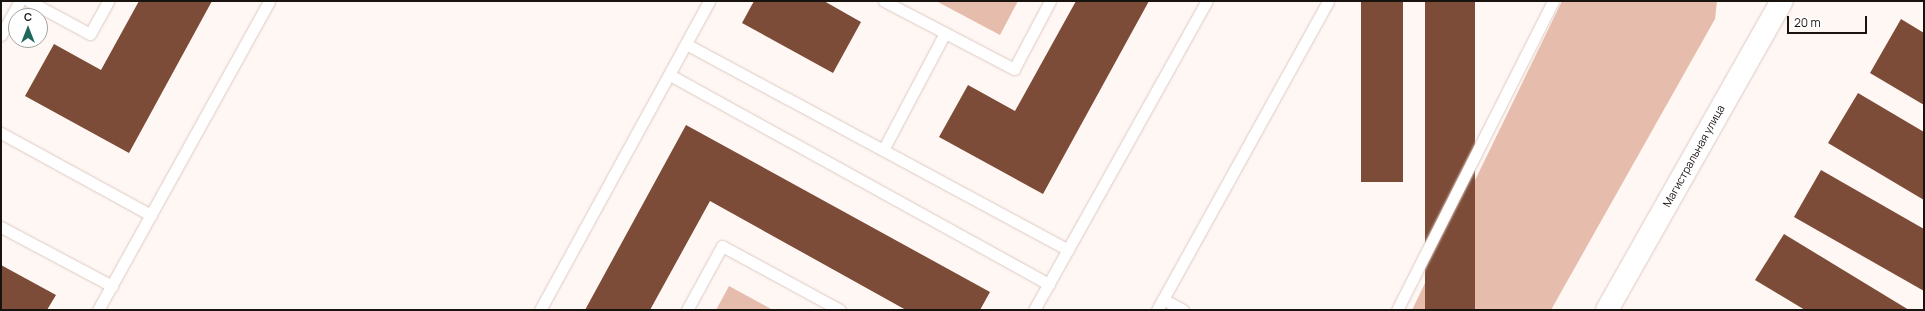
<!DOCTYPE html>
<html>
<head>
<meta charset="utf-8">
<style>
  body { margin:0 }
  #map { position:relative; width:1925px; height:311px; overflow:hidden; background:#fff7f4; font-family:Manrope,sans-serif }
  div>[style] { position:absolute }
  .green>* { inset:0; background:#e6bdac }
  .building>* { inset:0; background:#7d4c38; transform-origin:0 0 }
  .roads { filter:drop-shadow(0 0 1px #dccac3) drop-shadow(0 0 1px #dccac3) }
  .service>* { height:11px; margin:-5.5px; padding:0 5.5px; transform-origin:5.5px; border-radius:5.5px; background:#fff }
  .secondary>* { height:22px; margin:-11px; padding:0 11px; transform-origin:11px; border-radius:11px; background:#fff }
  span { translate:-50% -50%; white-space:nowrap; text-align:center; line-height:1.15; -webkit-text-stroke:4px #fff; paint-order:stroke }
  .street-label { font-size:11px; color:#191310 }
  .frame { position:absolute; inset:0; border:2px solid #191310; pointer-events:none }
  .north { position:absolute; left:8px; top:8px; width:40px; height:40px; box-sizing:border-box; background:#fff; border:1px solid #a3a19f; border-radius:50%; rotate:0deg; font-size:11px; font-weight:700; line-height:16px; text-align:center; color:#191310 }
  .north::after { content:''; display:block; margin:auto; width:14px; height:18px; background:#20685e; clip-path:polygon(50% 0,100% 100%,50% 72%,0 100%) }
  .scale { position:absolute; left:1787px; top:16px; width:80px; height:18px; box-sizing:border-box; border:2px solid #191310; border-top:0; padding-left:5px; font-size:12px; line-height:14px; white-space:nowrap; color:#191310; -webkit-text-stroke:3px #fff; paint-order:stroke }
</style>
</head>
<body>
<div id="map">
  <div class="green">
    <i style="clip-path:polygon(936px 1px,1018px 1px,1000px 35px)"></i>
    <i style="clip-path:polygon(1562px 1px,1717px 1px,1715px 19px,1551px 310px,1412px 310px)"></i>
    <i style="clip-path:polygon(729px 286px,773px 310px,716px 310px)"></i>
  </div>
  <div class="building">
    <i style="clip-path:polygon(139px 1px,212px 1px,129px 153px,25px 96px,54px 44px,101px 70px)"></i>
    <i style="clip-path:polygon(754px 1px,824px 1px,861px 22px,833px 73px,742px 23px)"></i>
    <i style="clip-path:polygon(1076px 1px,1149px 1px,1043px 194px,939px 137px,968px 85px,1015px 111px)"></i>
    <i style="left:1361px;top:1px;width:42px;height:181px"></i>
    <i style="left:1425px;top:1px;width:50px;height:348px"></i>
    <i style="clip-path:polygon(1901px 19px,1924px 33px,1924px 105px,1870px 73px)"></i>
    <i style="clip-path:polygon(1858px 93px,1924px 132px,1924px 200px,1828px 143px)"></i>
    <i style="clip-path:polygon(686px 125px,990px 292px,980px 310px,906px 310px,710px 201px,650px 310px,585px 310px)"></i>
    <i style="clip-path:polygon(1821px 170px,1924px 229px,1924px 291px,1794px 217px)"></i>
    <i style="clip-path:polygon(1784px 234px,1909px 310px,1805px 310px,1755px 280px)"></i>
    <i style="clip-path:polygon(1px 265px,56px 295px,47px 310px,1px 310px)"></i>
  </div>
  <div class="roads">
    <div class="service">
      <i style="left:29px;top:1px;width:69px;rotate:28.4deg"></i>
      <i style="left:90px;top:34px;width:38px;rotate:-61deg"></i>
      <i style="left:884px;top:1px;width:147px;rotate:27.6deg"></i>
      <i style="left:1014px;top:69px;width:77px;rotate:-62.1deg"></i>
      <i style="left:1px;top:35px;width:39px;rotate:-61deg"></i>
      <i style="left:686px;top:44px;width:434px;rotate:28.3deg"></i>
      <i style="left:670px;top:75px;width:433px;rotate:28.9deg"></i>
      <i style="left:1px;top:133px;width:171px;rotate:28.7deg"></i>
      <i style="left:883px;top:150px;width:132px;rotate:-62.1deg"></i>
      <i style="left:1px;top:227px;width:126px;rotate:28deg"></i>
      <i style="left:1163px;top:299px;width:23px;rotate:29deg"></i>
      <i style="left:98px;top:310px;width:353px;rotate:-61deg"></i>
      <i style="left:540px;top:310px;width:352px;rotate:-61.3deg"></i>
      <i style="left:687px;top:310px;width:73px;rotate:-61.3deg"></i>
      <i style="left:722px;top:246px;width:134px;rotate:28.5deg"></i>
      <i style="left:1034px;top:310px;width:354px;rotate:-60.8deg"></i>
      <i style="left:1157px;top:310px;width:353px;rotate:-61deg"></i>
      <i style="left:1397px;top:310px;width:346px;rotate:-63.2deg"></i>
    </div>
    <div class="secondary">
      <i style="left:1607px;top:310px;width:355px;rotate:-60.5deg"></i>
    </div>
  </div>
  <div class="street-label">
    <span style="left:1694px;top:156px;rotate:-61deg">Магистральная улица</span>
  </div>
  <div class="frame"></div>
  <div class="north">С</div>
  <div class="scale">20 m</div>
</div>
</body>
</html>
